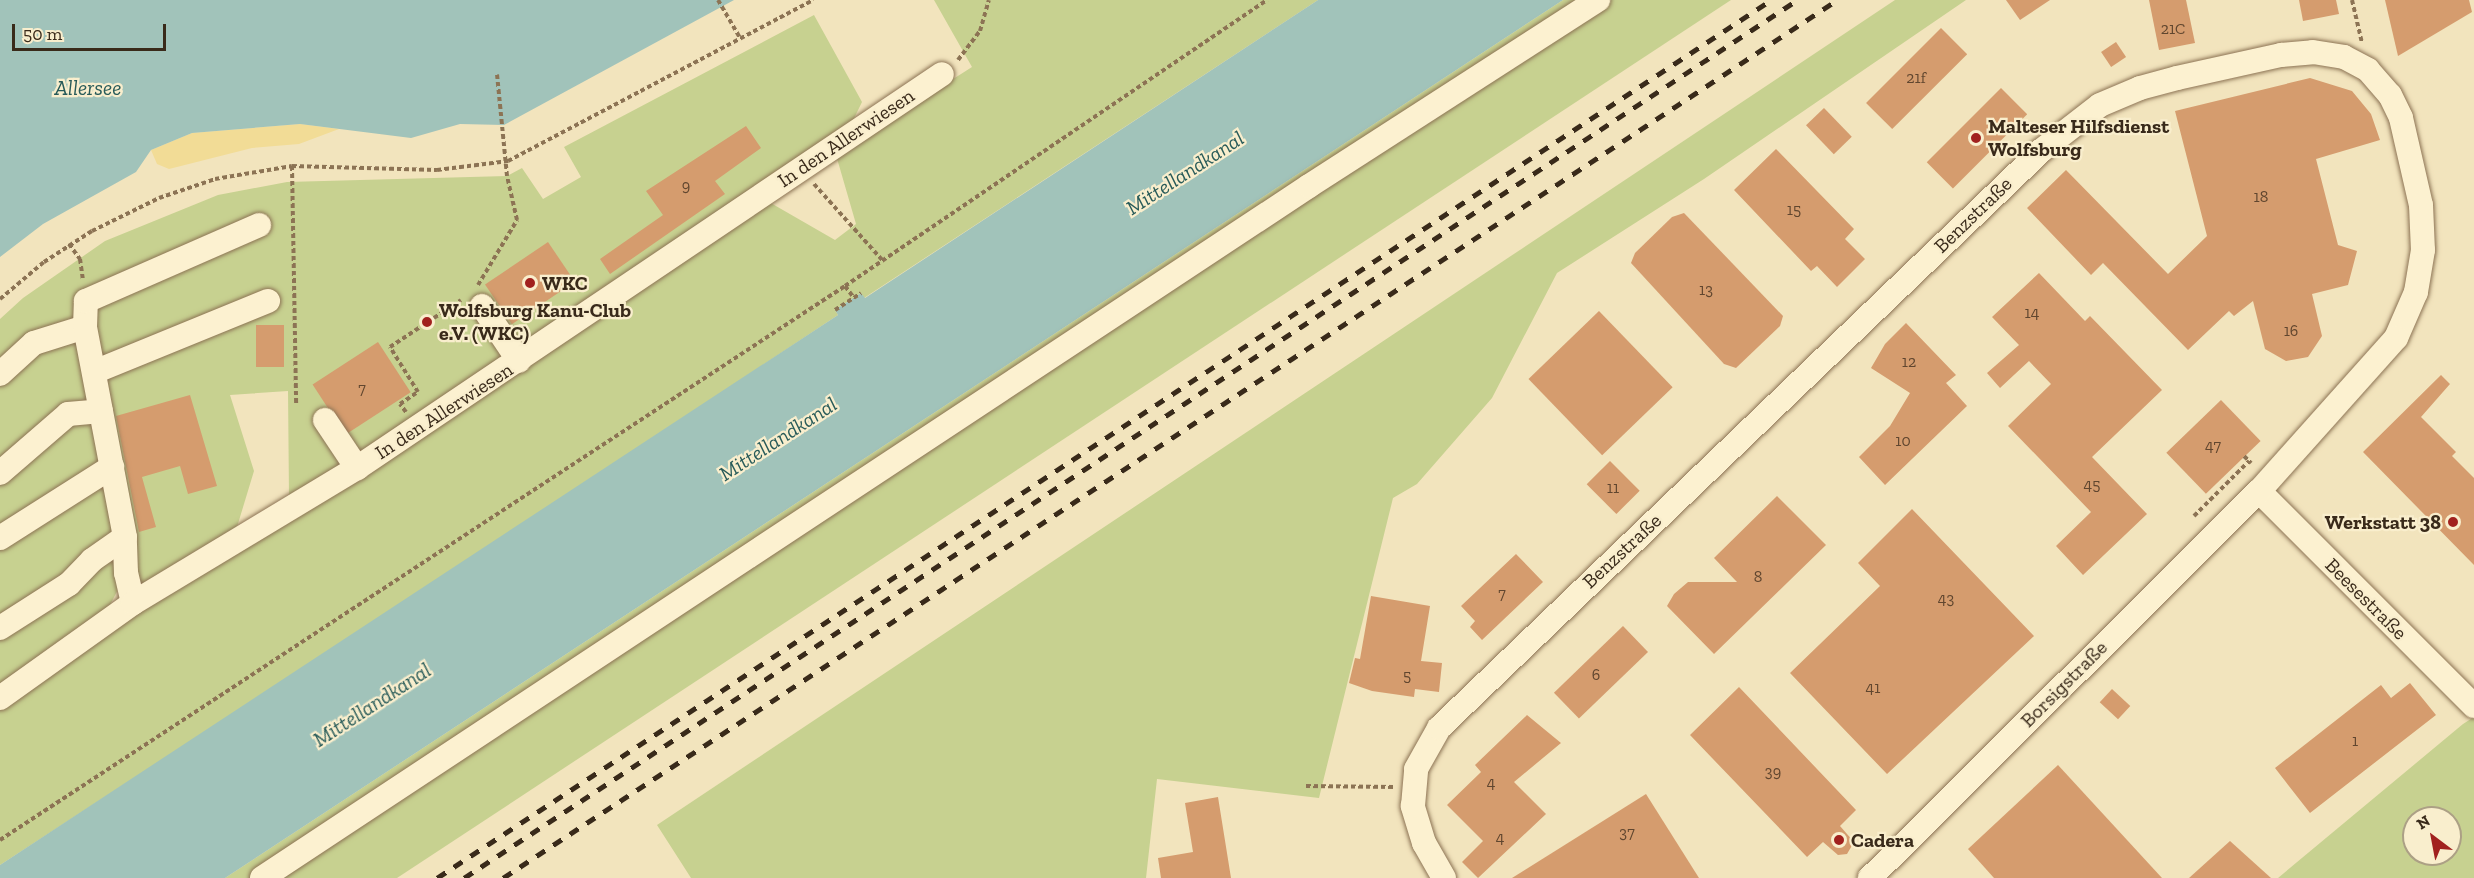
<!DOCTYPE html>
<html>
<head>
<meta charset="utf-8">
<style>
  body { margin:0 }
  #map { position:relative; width:2474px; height:878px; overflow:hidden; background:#f2e4bd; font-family:"Zilla Slab",serif }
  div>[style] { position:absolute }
  .green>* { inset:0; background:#c7d190 }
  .sand>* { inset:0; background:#f2dc96 }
  .water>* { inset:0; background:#a1c3ba }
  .building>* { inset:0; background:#d59c6e; transform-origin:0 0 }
  .path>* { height:4px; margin-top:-2px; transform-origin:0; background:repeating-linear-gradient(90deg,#8c7354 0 4.5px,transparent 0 7.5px) }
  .roads { filter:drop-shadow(0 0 2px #8c7354) drop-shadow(0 0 2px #8c7354) }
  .minor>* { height:24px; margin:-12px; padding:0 12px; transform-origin:12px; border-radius:12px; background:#fcf1d0 }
  .rail>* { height:4.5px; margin-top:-2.25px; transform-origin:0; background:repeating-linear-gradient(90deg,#392a1a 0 10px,transparent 0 20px) }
  .dots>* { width:16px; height:16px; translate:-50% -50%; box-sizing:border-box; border:3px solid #f9eecd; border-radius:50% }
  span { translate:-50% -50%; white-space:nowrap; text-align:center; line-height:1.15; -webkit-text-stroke:4.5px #f9eecd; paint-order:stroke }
  .number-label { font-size:16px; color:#60462f }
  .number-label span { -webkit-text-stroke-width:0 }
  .poi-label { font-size:20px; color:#392a1a; font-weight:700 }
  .left { translate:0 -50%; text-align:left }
  .right { translate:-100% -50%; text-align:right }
  .street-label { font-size:20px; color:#392a1a }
  .water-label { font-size:21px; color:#285b59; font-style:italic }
  .north { position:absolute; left:2402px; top:806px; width:60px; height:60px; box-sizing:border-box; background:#f9eecd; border:2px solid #aca085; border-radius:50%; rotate:328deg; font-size:16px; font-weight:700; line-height:24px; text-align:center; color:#392a1a }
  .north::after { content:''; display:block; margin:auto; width:21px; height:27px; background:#a1211e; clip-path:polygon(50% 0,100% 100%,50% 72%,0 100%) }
  .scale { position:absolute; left:12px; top:24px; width:154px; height:27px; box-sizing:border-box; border:3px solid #392a1a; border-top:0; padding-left:8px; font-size:18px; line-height:21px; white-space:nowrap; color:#392a1a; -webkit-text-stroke:4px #f9eecd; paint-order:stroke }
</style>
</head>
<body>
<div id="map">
  <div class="green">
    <i style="clip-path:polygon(evenodd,934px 0,1318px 0,864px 298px,861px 293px,835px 310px,838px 315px,451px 572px,0 865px,0 319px,23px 298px,105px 241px,218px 195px,287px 182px,507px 176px,522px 168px,543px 199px,581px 177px,564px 147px,814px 15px,862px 102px,837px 153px,972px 67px,934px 0,836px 155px,856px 224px,835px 240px,769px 202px,836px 155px,934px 0,288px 391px,289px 497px,237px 527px,254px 471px,230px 395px,288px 391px,934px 0,126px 574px,140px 587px,111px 604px,111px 603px,126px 574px)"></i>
    <i style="clip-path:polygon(1563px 0,1731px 0,397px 878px,225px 878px)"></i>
    <i style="clip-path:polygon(1895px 0,1966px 0,1704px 179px,1557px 273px,1492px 398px,1417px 484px,1393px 498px,1319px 798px,1157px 779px,1146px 878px,691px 878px,657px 825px)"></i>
    <i style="clip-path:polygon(evenodd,2474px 717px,2474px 878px,2278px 878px,2463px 724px,2474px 717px,2414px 818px,2450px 818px,2450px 854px,2414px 854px,2414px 818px)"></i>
  </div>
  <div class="sand">
    <i style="clip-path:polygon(300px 124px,339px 129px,299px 144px,252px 148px,169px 169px,157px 164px,151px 150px,192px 133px)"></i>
  </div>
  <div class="water">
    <i style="clip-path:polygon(0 0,734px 0,504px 125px,460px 124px,411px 138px,300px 124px,192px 133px,151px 150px,136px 172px,43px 224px,0 257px)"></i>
    <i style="clip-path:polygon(1318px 0,1563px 0,225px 878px,0 878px,0 865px,838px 315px,835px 310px,861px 293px,865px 298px)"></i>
  </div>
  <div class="building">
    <i style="clip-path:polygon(2006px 0,2050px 0,2020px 20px)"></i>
    <i style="clip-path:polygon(2149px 0,2186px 0,2195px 43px,2159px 50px)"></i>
    <i style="clip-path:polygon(2299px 0,2336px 0,2339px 14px,2303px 21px)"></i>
    <i style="clip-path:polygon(2385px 0,2469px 0,2472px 12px,2398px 56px)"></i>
    <i style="left:1941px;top:28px;width:37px;height:106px;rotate:45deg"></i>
    <i style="left:2116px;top:42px;width:18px;height:18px;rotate:56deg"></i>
    <i style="clip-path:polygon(2310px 78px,2352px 91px,2371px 114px,2380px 140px,2316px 159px,2338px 245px,2357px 251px,2348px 285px,2312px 294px,2322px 336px,2308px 357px,2286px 361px,2265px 349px,2253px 301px,2234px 316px,2229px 311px,2188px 350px,2103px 263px,2091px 275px,2027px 208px,2066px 170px,2168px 274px,2207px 236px,2175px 111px)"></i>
    <i style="left:2001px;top:88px;width:37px;height:105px;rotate:45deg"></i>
    <i style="left:1824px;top:108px;width:40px;height:25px;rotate:46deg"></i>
    <i style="clip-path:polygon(746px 126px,761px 148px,715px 181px,725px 194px,610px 274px,600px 259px,663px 215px,646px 191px)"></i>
    <i style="clip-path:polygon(1776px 149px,1854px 229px,1845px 239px,1865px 259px,1837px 287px,1817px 266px,1811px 271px,1734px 190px)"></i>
    <i style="clip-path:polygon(1684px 213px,1783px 316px,1780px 326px,1736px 368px,1724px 364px,1631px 263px,1635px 253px,1672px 217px)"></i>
    <i style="left:548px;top:242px;width:48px;height:76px;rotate:56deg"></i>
    <i style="clip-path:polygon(2039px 273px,2085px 321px,2090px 316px,2162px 390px,2092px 457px,2147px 514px,2083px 575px,2056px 546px,2091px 512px,2008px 426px,2051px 384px,2029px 361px,2000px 388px,1987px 373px,2019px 345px,1992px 317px)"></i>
    <i style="left:1599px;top:311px;width:106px;height:98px;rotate:46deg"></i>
    <i style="clip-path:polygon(1906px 323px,1956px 375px,1946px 383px,1967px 406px,1885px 485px,1859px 457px,1890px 426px,1910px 393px,1871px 368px,1885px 344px)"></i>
    <i style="left:256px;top:325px;width:28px;height:42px"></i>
    <i style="left:378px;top:342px;width:60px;height:78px;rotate:57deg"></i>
    <i style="clip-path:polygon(2441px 375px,2450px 384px,2421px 417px,2456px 452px,2452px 456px,2474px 478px,2474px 565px,2363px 452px)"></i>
    <i style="clip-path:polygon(190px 395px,217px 486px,188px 494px,180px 466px,142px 477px,156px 527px,139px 532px,116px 416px)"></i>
    <i style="left:2221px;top:400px;width:57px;height:76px;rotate:46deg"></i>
    <i style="left:1610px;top:461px;width:42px;height:33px;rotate:45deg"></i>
    <i style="clip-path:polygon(1777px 496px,1826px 545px,1714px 654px,1667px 606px,1674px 594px,1688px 582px,1737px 582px,1714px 558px)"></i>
    <i style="clip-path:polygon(1912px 509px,2034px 636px,1887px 774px,1790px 673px,1880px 586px,1858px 563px)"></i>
    <i style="clip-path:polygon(1516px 554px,1543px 582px,1482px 640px,1470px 627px,1475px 621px,1461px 606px)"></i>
    <i style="clip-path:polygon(1371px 596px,1430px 606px,1421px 661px,1442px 663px,1439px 692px,1415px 689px,1414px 697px,1372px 691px,1349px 683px,1355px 658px,1360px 659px)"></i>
    <i style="left:1623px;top:626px;width:36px;height:96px;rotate:46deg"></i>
    <i style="clip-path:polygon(2410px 683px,2436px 715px,2310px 813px,2275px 768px,2381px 685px,2391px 698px)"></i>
    <i style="clip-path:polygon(1739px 687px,1856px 810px,1840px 826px,1854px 842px,1847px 854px,1838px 855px,1823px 842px,1807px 857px,1690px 735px)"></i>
    <i style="left:2112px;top:689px;width:25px;height:18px;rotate:43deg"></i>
    <i style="clip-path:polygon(1527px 715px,1561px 743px,1514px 782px,1546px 814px,1478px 878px,1462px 862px,1483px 841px,1447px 805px,1481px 772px,1475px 765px)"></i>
    <i style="clip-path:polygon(2058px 765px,2162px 878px,1994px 878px,1968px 849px)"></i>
    <i style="clip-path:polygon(1646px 794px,1699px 878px,1512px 878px)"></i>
    <i style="clip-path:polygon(1218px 797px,1231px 878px,1161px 878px,1158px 858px,1193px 852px,1185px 803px)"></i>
    <i style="clip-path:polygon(2230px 841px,2271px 878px,2189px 878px)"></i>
  </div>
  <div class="path">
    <i style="left:718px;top:0;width:44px;rotate:59.9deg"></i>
    <i style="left:2352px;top:0;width:44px;rotate:76.9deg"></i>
    <i style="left:958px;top:60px;width:36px;rotate:-53deg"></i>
    <i style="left:980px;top:31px;width:32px;rotate:-74deg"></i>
    <i style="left:292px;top:166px;width:237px;rotate:89deg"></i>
    <i style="left:814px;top:184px;width:103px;rotate:48.1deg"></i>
    <i style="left:69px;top:244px;width:19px;rotate:54deg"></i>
    <i style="left:80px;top:259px;width:21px;rotate:82deg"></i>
    <i style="left:478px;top:285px;width:76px;rotate:-59deg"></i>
    <i style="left:517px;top:220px;width:45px;rotate:-102.8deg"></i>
    <i style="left:507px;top:176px;width:102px;rotate:-95.6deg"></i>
    <i style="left:845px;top:286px;width:15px;rotate:53deg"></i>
    <i style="left:0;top:299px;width:57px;rotate:-40.1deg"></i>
    <i style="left:44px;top:262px;width:57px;rotate:-32.9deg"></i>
    <i style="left:92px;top:231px;width:75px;rotate:-26.2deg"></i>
    <i style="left:159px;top:198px;width:59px;rotate:-18.7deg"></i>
    <i style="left:215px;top:179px;width:78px;rotate:-9.6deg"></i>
    <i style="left:292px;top:166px;width:145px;rotate:1.6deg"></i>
    <i style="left:437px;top:170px;width:72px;rotate:-7.2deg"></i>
    <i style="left:508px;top:161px;width:345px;rotate:-27.8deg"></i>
    <i style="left:835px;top:310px;width:31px;rotate:-33deg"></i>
    <i style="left:406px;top:412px;width:10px;rotate:-127deg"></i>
    <i style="left:400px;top:404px;width:22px;rotate:-34deg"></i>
    <i style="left:418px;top:392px;width:53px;rotate:-121.9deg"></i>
    <i style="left:390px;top:347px;width:85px;rotate:-33.5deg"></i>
    <i style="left:2244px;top:456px;width:10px;rotate:45deg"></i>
    <i style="left:2194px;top:516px;width:78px;rotate:-45deg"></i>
    <i style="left:1306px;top:786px;width:89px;rotate:0.6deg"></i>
    <i style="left:0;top:840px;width:1010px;rotate:-33.25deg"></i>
    <i style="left:845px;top:286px;width:510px;rotate:-34.13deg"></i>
  </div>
  <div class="roads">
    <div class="minor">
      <i style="left:482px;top:306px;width:66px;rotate:56.1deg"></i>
      <i style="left:94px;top:372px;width:188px;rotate:-22.2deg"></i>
      <i style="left:0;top:374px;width:46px;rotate:-42.4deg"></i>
      <i style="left:34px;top:343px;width:53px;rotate:-17.4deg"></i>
      <i style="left:325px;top:420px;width:58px;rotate:56.3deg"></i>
      <i style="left:0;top:473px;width:90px;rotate:-40.9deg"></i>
      <i style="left:68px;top:414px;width:33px;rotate:-5deg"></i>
      <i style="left:2259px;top:491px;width:304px;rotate:45deg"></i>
      <i style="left:0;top:538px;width:133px;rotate:-32.4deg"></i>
      <i style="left:133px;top:603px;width:31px;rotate:-103deg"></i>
      <i style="left:126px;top:573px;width:36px;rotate:-92deg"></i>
      <i style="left:125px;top:537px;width:214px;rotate:-100.8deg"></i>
      <i style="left:85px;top:327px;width:26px;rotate:-88deg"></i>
      <i style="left:86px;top:301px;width:189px;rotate:-23.7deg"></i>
      <i style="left:0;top:628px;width:82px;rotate:-32.5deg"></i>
      <i style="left:69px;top:584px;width:33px;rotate:-46deg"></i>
      <i style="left:92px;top:560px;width:40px;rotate:-34.9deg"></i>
      <i style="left:0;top:698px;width:163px;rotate:-35.5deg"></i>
      <i style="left:133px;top:603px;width:262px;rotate:-31.1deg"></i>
      <i style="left:357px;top:468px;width:705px;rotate:-33.96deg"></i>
      <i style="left:262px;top:878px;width:1255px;rotate:-33.46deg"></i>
      <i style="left:1309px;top:186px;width:344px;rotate:-32.8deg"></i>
      <i style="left:1444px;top:878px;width:40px;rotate:-119.7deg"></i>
      <i style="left:1424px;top:843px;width:39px;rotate:-107deg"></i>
      <i style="left:1413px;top:806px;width:37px;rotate:-85deg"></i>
      <i style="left:1416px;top:769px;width:47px;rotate:-60.7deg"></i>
      <i style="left:1439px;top:728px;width:835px;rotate:-43.79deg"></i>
      <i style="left:2042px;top:150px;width:73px;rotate:-37.8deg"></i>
      <i style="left:2100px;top:105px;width:43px;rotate:-23deg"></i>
      <i style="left:2140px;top:88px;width:38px;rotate:-15deg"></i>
      <i style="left:2177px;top:78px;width:107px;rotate:-12.5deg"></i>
      <i style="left:2281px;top:55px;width:32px;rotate:-5deg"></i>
      <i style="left:2313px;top:52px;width:31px;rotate:9deg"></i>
      <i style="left:2344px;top:57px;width:27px;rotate:28deg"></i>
      <i style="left:2368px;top:70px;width:33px;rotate:49deg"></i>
      <i style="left:2390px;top:95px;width:25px;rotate:64deg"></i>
      <i style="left:2401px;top:118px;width:89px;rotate:77.1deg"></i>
      <i style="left:2421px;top:205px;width:45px;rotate:87.5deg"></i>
      <i style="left:2423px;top:250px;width:43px;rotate:99.5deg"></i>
      <i style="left:2416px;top:292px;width:50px;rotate:113.5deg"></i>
      <i style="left:2396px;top:338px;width:205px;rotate:131.8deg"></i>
      <i style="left:2259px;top:491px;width:549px;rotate:135.15deg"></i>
    </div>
  </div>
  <div class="rail">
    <i style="left:437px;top:878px;width:1597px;rotate:-33.35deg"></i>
    <i style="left:464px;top:878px;width:1596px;rotate:-33.37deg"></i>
    <i style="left:503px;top:878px;width:1597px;rotate:-33.35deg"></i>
  </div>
  <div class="dots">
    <i style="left:1976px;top:138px;background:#a1211e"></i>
    <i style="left:530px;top:283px;background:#a1211e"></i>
    <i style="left:427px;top:322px;background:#a1211e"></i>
    <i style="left:2453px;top:522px;background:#a1211e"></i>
    <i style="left:1839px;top:840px;background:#a1211e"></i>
  </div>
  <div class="number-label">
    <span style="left:2173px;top:29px">21C</span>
    <span style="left:1916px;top:78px">21f</span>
    <span style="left:686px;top:186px">9</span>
    <span style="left:2261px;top:197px">18</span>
    <span style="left:1794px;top:210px">15</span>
    <span style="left:1706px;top:290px">13</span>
    <span style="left:2032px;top:313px">14</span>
    <span style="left:2291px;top:331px">16</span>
    <span style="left:1909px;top:362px">12</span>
    <span style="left:362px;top:389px">7</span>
    <span style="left:1903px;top:441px">10</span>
    <span style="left:2213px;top:446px">47</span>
    <span style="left:2092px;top:485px">45</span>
    <span style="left:1613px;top:488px">11</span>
    <span style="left:1758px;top:577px">8</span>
    <span style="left:1502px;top:594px">7</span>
    <span style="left:1946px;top:599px">43</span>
    <span style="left:1596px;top:675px">6</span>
    <span style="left:1407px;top:676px">5</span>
    <span style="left:1873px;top:688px">41</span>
    <span style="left:2355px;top:741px">1</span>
    <span style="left:1773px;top:772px">39</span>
    <span style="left:1491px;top:783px">4</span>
    <span style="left:1627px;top:833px">37</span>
    <span style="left:1500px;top:838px">4</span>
  </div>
  <div class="poi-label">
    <span class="left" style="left:1988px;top:138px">Malteser Hilfsdienst<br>Wolfsburg</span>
    <span class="left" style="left:542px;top:283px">WKC</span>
    <span class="left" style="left:439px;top:322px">Wolfsburg Kanu-Club<br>e.V. (WKC)</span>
    <span class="right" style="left:2441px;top:522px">Werkstatt 38</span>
    <span class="left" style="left:1851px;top:840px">Cadera</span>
  </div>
  <div class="street-label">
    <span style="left:846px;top:138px;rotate:-34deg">In den Allerwiesen</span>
    <span style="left:1973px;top:215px;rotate:-44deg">Benzstraße</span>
    <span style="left:444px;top:411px;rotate:-33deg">In den Allerwiesen</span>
    <span style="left:1622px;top:551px;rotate:-43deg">Benzstraße</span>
    <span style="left:2366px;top:599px;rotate:45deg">Beesestraße</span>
    <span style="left:2064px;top:684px;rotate:-45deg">Borsigstraße</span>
  </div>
  <div class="water-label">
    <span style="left:88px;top:88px">Allersee</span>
    <span style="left:1185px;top:173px;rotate:-33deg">Mittellandkanal</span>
    <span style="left:778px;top:439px;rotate:-33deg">Mittellandkanal</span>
    <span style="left:372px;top:705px;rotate:-33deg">Mittellandkanal</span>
  </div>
  <div class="north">N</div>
  <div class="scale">50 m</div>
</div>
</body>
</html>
